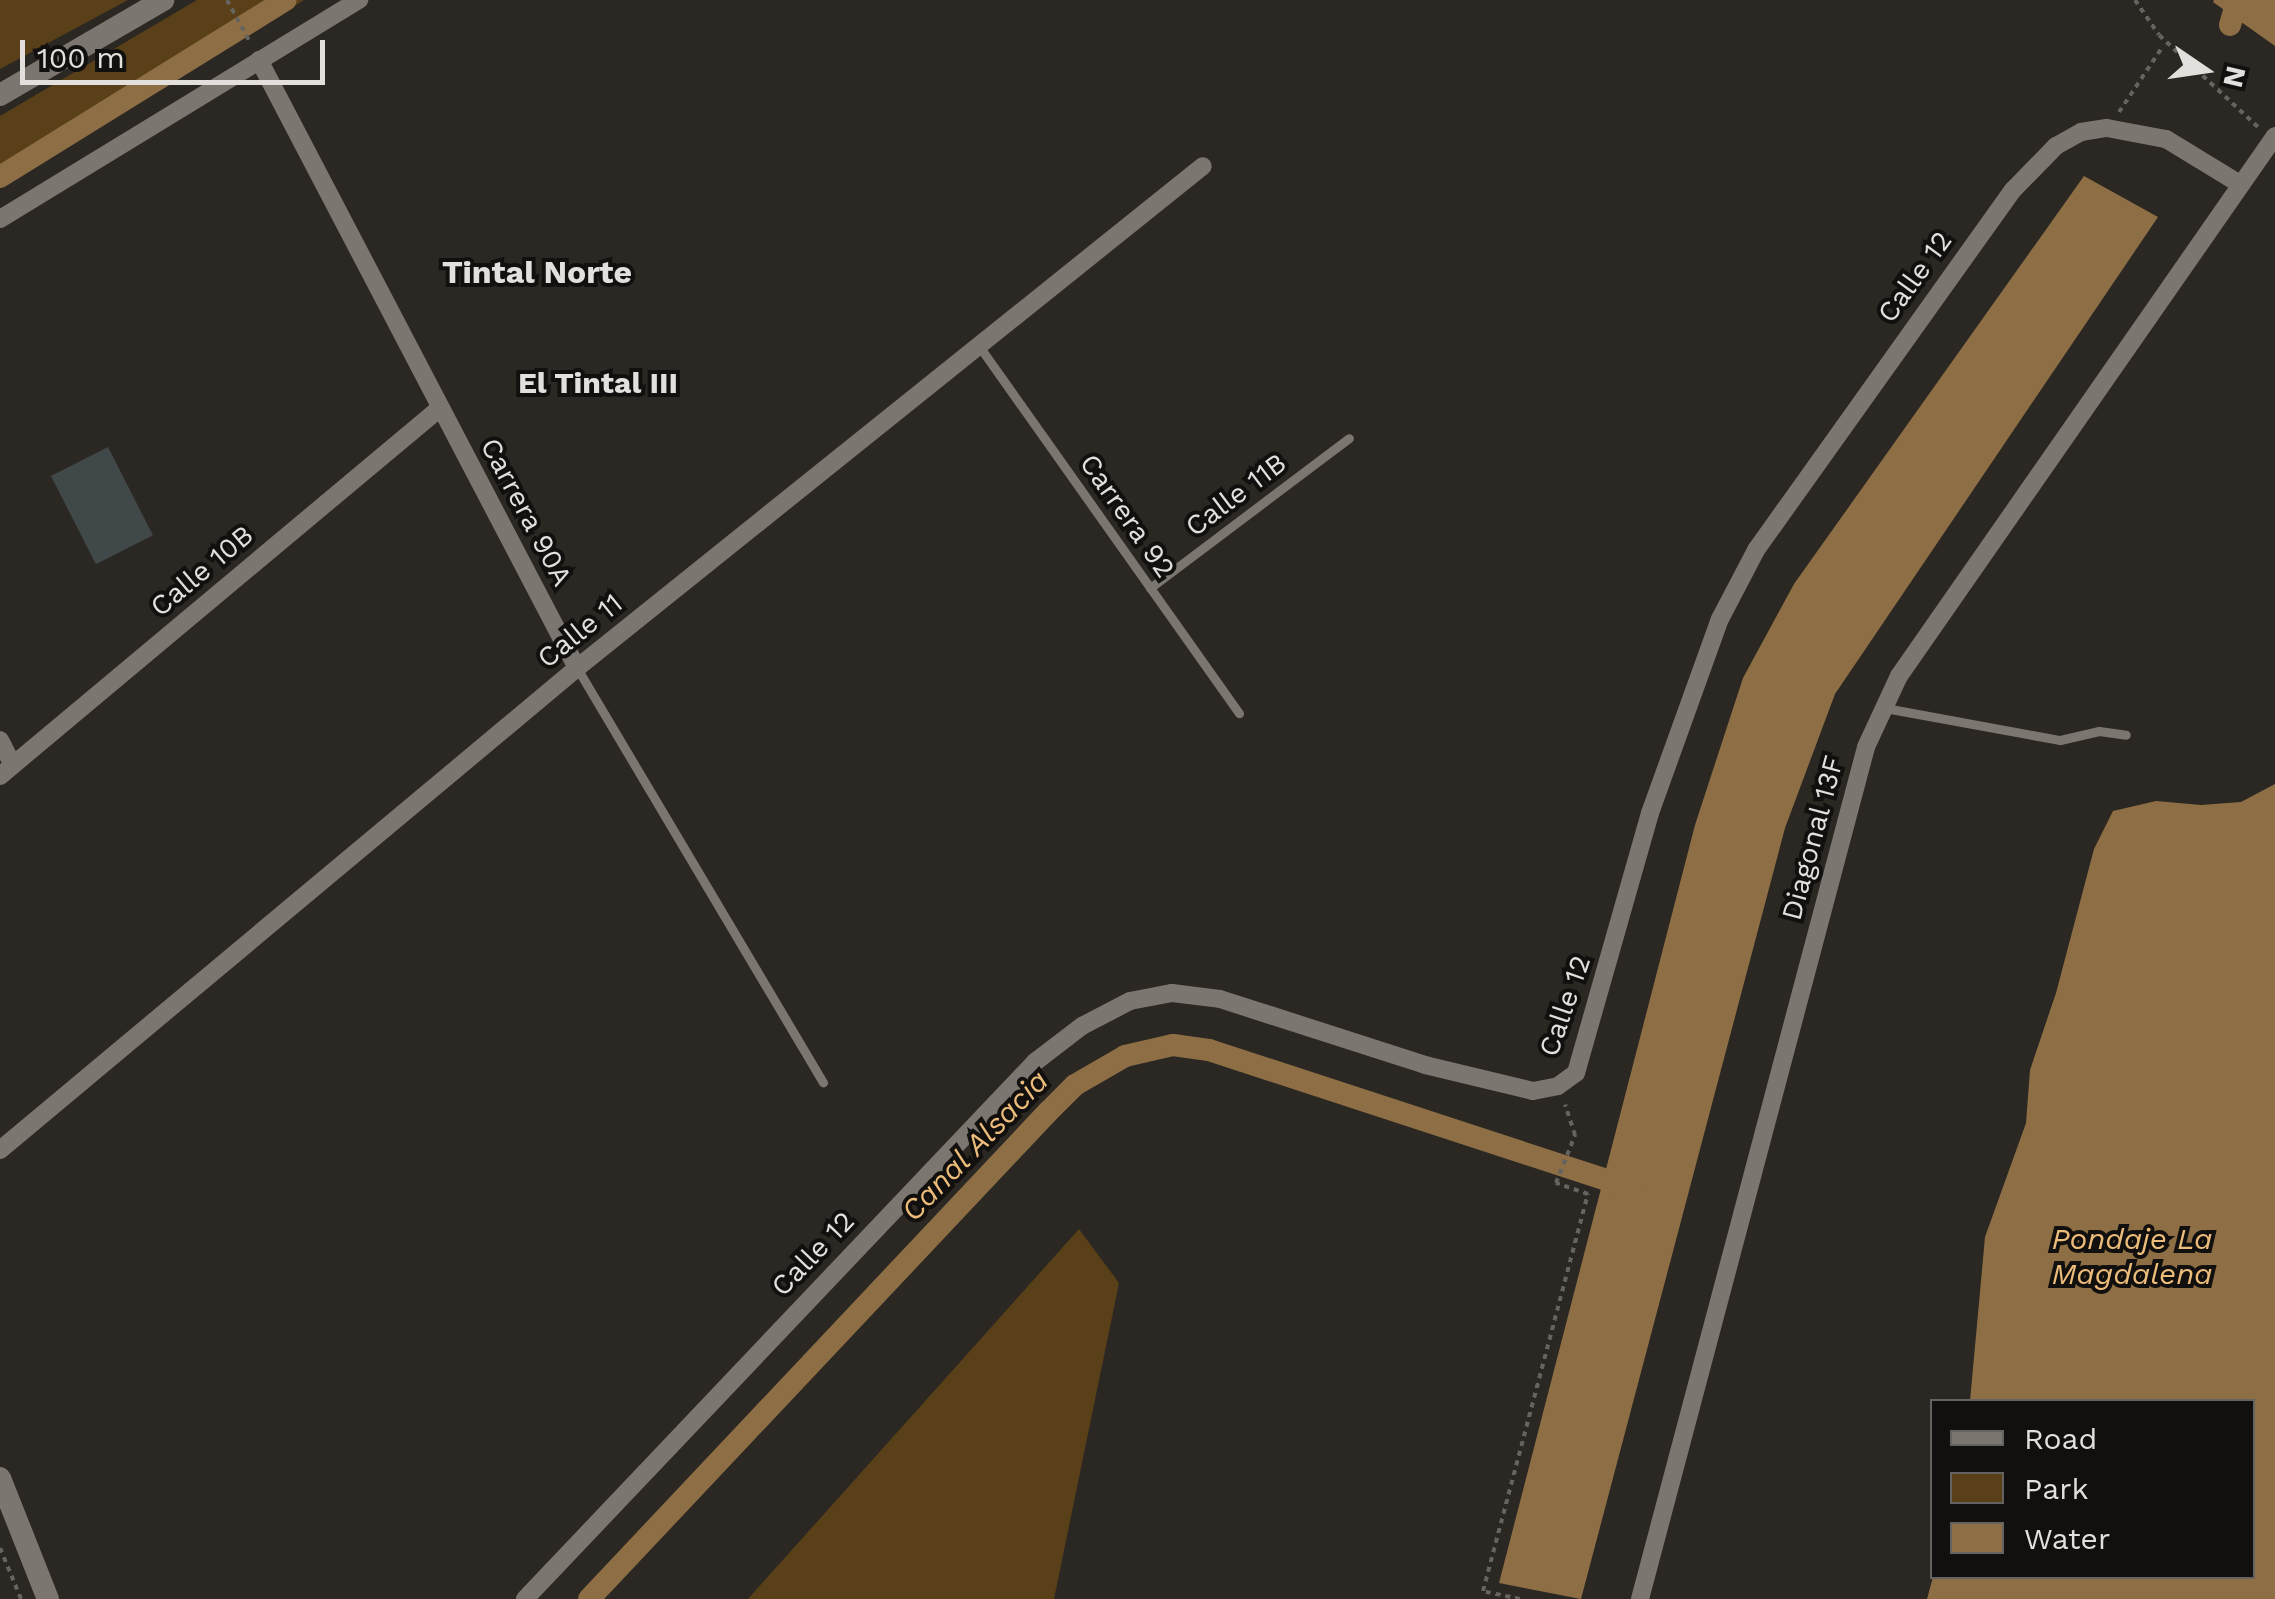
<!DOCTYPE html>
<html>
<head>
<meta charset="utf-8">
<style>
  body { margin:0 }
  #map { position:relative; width:2275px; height:1599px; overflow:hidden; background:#2b2722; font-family:"Work Sans",sans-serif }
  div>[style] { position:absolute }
  .green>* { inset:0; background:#5a4019 }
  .water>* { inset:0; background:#8e6f45 }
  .canal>* { height:22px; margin:-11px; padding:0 11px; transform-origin:11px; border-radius:11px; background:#8e6f45 }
  .building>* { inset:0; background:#40484a; transform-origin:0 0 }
  .path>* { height:4px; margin-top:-2px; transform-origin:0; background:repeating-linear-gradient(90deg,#67635f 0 5px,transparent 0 10px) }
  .lane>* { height:9px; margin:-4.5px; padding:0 4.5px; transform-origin:4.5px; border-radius:4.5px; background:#7b7670 }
  .street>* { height:18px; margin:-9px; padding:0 9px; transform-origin:9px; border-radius:9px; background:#7b7670 }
  .secondary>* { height:22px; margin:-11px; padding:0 11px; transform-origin:11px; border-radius:11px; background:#7b7670 }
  span { translate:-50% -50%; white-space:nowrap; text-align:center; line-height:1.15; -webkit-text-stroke:8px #12100e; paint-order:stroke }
  .street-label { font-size:28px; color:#e2dfdc }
  .neighbourhood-label { font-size:30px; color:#e2dfdc; font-weight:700 }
  .water-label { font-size:30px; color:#ecbc7a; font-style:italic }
  .quarter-label { font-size:32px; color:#e2dfdc; font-weight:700 }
  .legend { position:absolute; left:1930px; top:1399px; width:325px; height:180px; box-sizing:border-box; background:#12100e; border:2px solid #656360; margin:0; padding:12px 18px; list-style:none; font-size:30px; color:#e2dfdc }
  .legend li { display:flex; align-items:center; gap:20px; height:50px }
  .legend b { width:50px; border:2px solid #656360 }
  .north { position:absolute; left:2155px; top:20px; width:100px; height:100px; -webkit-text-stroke:8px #12100e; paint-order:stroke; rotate:103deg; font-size:28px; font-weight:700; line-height:40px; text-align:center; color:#e2dfdc }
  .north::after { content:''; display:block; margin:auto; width:35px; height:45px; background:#e2dfdc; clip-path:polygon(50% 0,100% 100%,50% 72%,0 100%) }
  .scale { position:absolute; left:20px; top:40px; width:305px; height:45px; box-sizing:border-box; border:5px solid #e2dfdc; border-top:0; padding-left:12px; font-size:30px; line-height:35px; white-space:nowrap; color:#e2dfdc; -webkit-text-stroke:8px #12100e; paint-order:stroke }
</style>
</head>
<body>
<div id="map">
  <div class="green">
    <i style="clip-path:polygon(0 0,128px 0,0 69px)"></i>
    <i style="clip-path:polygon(197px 0,304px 0,0 188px,0 116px)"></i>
    <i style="clip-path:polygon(1079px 1229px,1119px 1283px,1054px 1599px,748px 1599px)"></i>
  </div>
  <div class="water">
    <i style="clip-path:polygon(2214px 0,2275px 0,2275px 46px,2213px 2px)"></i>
    <i style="clip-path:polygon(2084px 176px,2158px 217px,1835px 694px,1785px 828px,1581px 1599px,1499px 1583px,1695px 825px,1743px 678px,1794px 584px)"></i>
    <i style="clip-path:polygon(2275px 784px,2275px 1599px,1927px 1599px,1933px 1577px,2252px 1576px,2252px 1402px,1970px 1401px,1985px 1237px,2026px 1123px,2030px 1070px,2056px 993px,2094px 849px,2113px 811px,2156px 801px,2201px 805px,2241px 802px)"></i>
  </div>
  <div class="canal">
    <i style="left:2230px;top:25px;width:26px;rotate:-74deg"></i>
    <i style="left:0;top:177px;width:336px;rotate:-31.8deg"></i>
    <i style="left:589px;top:1599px;width:669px;rotate:-46.7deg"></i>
    <i style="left:1048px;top:1112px;width:38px;rotate:-45deg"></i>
    <i style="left:1075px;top:1085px;width:58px;rotate:-30.1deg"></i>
    <i style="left:1125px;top:1056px;width:49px;rotate:-12.9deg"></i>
    <i style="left:1173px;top:1045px;width:36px;rotate:8deg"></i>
    <i style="left:1209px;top:1050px;width:445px;rotate:18.1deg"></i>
  </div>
  <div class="building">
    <i style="left:108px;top:447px;width:99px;height:64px;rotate:63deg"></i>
  </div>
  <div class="path">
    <i style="left:227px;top:0;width:50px;rotate:61.4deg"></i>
    <i style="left:2135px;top:0;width:42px;rotate:55.6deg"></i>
    <i style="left:2159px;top:35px;width:138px;rotate:42.9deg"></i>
    <i style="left:2119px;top:112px;width:76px;rotate:-56.3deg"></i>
    <i style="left:0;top:1548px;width:55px;rotate:67.6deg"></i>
    <i style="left:1520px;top:1599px;width:38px;rotate:-168deg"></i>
    <i style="left:1483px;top:1591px;width:411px;rotate:-75.2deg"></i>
    <i style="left:1588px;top:1194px;width:34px;rotate:-161deg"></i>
    <i style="left:1556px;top:1183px;width:52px;rotate:-68.4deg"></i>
    <i style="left:1575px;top:1135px;width:32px;rotate:-108deg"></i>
  </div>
  <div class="lane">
    <i style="left:979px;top:346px;width:450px;rotate:54.7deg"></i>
    <i style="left:1150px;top:588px;width:249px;rotate:-37deg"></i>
    <i style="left:577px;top:668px;width:482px;rotate:59.3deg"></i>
    <i style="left:1885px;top:708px;width:178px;rotate:10.4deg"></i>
    <i style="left:2060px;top:740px;width:40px;rotate:-13deg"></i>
    <i style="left:2099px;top:731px;width:27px;rotate:8deg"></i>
  </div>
  <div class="street">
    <i style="left:259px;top:60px;width:686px;rotate:62.39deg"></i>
    <i style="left:0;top:219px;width:421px;rotate:-31.4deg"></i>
    <i style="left:0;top:740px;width:28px;rotate:63deg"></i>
    <i style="left:0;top:776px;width:574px;rotate:-39.91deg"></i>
    <i style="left:0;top:1150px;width:752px;rotate:-39.87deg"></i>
    <i style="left:577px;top:668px;width:802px;rotate:-38.73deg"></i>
    <i style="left:525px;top:1599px;width:741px;rotate:-46.48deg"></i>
    <i style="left:1035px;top:1062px;width:59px;rotate:-37.5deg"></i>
    <i style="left:1082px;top:1026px;width:54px;rotate:-27.5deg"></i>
    <i style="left:1130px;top:1001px;width:43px;rotate:-10.8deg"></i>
    <i style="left:1172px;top:993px;width:48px;rotate:7.1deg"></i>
    <i style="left:1220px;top:999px;width:215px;rotate:17.8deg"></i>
    <i style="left:1425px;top:1065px;width:111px;rotate:13.5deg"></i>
    <i style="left:1533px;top:1091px;width:25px;rotate:-11deg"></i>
    <i style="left:1558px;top:1086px;width:22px;rotate:-36deg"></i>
    <i style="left:1576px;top:1073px;width:270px;rotate:-74.1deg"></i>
    <i style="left:1650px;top:813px;width:206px;rotate:-70.2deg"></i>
    <i style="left:1720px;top:619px;width:78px;rotate:-62.4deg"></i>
    <i style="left:1756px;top:550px;width:442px;rotate:-54.5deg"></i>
    <i style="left:2013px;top:190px;width:62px;rotate:-45.7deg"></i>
    <i style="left:2056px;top:146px;width:29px;rotate:-29deg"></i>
    <i style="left:2081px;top:132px;width:26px;rotate:-9deg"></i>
    <i style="left:2107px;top:128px;width:60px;rotate:10.6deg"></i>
    <i style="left:2166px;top:139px;width:84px;rotate:31.4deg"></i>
    <i style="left:1640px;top:1599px;width:881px;rotate:-75.14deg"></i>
    <i style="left:1866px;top:747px;width:78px;rotate:-65.1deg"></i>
    <i style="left:1899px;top:676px;width:658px;rotate:-55.15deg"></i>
  </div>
  <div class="secondary">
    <i style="left:0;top:95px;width:189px;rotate:-30.2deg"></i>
    <i style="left:0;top:1478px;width:130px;rotate:68.4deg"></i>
  </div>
  <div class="street-label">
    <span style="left:1915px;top:277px;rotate:-54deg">Calle 12</span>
    <span style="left:1236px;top:495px;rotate:-37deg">Calle 11B</span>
    <span style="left:526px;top:512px;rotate:62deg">Carrera 90A</span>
    <span style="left:1127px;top:516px;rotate:55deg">Carrera 92</span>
    <span style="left:202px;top:571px;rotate:-40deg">Calle 10B</span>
    <span style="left:580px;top:631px;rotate:-39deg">Calle 11</span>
    <span style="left:1813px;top:838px;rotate:-75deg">Diagonal 13F</span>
    <span style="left:1565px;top:1006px;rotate:-71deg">Calle 12</span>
    <span style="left:813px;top:1254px;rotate:-46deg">Calle 12</span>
  </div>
  <div class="neighbourhood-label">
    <span style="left:598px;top:383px">El Tintal III</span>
  </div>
  <div class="water-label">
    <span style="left:975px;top:1146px;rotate:-46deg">Canal Alsacia</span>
    <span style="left:2132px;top:1256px">Pondaje La<br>Magdalena</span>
  </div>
  <div class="quarter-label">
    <span style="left:537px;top:272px">Tintal Norte</span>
  </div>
  <ul class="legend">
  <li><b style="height:12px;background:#7b7670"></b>Road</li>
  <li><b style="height:28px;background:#5a4019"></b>Park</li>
  <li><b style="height:28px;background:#8e6f45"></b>Water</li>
  </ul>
  <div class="north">N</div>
  <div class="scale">100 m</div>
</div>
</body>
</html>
